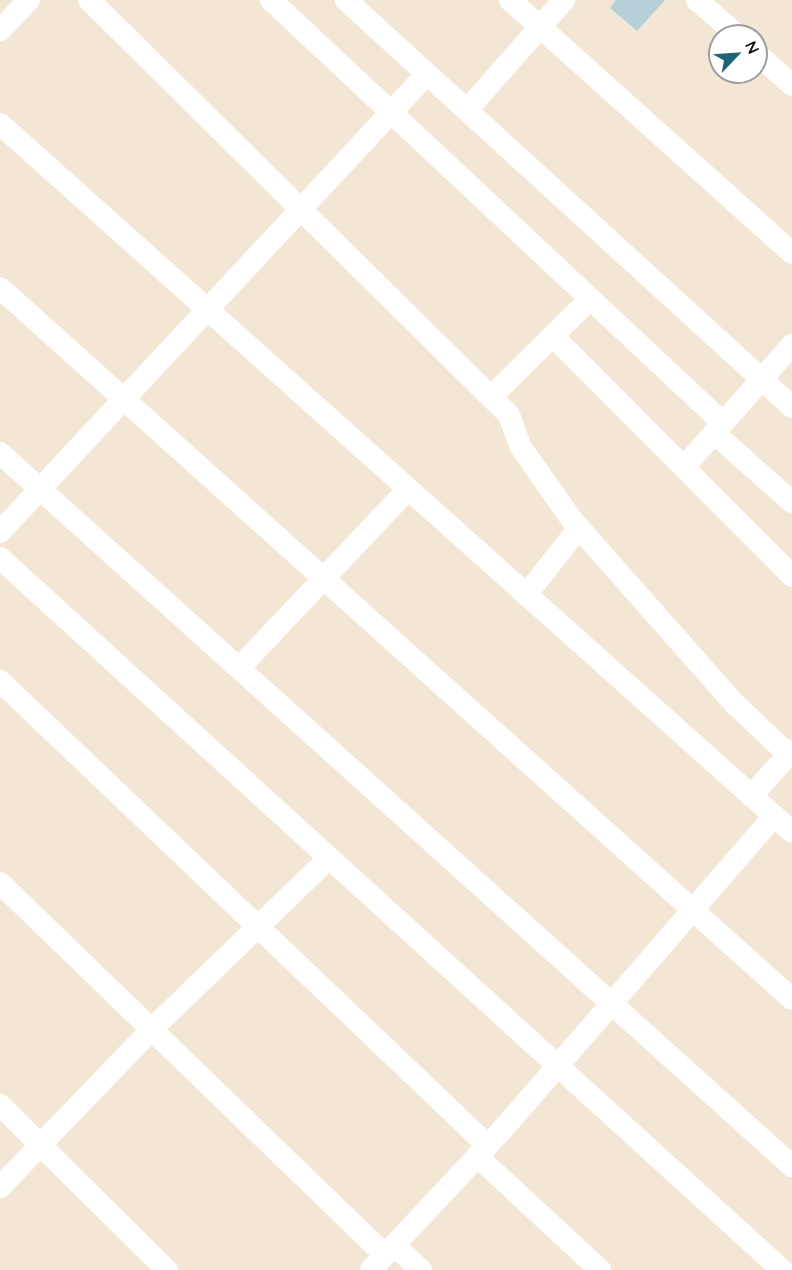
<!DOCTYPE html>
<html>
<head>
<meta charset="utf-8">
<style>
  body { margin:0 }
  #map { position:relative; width:792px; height:1270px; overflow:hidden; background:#f4e6d4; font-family:Quicksand,sans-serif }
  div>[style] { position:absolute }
  .building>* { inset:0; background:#b7cfd6 }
  .minor>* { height:22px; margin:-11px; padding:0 11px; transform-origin:11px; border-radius:11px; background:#fff }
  span { translate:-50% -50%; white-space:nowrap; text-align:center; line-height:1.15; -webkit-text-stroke:5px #fff; paint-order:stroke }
  .north { position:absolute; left:708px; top:24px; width:60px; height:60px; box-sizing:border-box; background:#fff; border:2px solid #9f9e9c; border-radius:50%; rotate:65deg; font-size:16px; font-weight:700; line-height:24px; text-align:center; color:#100c07 }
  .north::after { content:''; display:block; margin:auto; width:21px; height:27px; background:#1d6574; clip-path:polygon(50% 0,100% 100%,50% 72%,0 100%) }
</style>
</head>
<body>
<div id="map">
  <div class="building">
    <i style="clip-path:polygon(616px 0,665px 0,637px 31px,610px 8px)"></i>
  </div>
  <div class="minor">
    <i style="left:89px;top:0;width:590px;rotate:44.66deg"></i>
    <i style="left:509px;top:415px;width:33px;rotate:70deg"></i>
    <i style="left:520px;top:446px;width:90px;rotate:54.9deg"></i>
    <i style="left:572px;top:520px;width:246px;rotate:48.5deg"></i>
    <i style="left:735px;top:704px;width:74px;rotate:43.4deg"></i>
    <i style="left:271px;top:0;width:619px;rotate:43.1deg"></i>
    <i style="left:346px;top:0;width:604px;rotate:42.38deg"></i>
    <i style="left:510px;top:0;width:379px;rotate:41.9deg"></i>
    <i style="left:697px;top:0;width:55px;rotate:41.3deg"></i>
    <i style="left:0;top:30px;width:42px;rotate:-46deg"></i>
    <i style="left:756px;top:53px;width:48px;rotate:41.6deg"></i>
    <i style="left:467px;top:110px;width:147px;rotate:-48.6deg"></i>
    <i style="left:0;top:124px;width:1062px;rotate:41.79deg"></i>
    <i style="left:0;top:288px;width:1064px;rotate:41.92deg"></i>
    <i style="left:553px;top:336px;width:339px;rotate:45.1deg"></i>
    <i style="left:491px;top:397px;width:139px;rotate:-44.7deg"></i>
    <i style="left:714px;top:433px;width:104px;rotate:41.5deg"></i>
    <i style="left:0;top:453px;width:1066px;rotate:42deg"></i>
    <i style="left:684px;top:467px;width:163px;rotate:-48.5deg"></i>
    <i style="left:0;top:532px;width:626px;rotate:-47.01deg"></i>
    <i style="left:0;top:558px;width:1058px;rotate:42.32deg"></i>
    <i style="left:526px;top:595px;width:85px;rotate:-51.7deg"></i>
    <i style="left:239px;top:668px;width:246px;rotate:-46.6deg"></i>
    <i style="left:0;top:681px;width:673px;rotate:43.61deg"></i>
    <i style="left:751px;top:796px;width:61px;rotate:-47.7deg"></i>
    <i style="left:0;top:883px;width:535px;rotate:44.02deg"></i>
    <i style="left:0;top:1105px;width:235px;rotate:44.7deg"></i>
    <i style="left:477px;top:1156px;width:168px;rotate:42.8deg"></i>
    <i style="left:0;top:1187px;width:219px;rotate:-46.1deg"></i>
    <i style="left:152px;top:1029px;width:246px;rotate:-44deg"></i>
    <i style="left:394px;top:1245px;width:37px;rotate:43deg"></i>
    <i style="left:371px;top:1270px;width:193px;rotate:-46.9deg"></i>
    <i style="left:503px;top:1129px;width:414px;rotate:-49.1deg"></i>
  </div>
  <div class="north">N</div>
</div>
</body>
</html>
